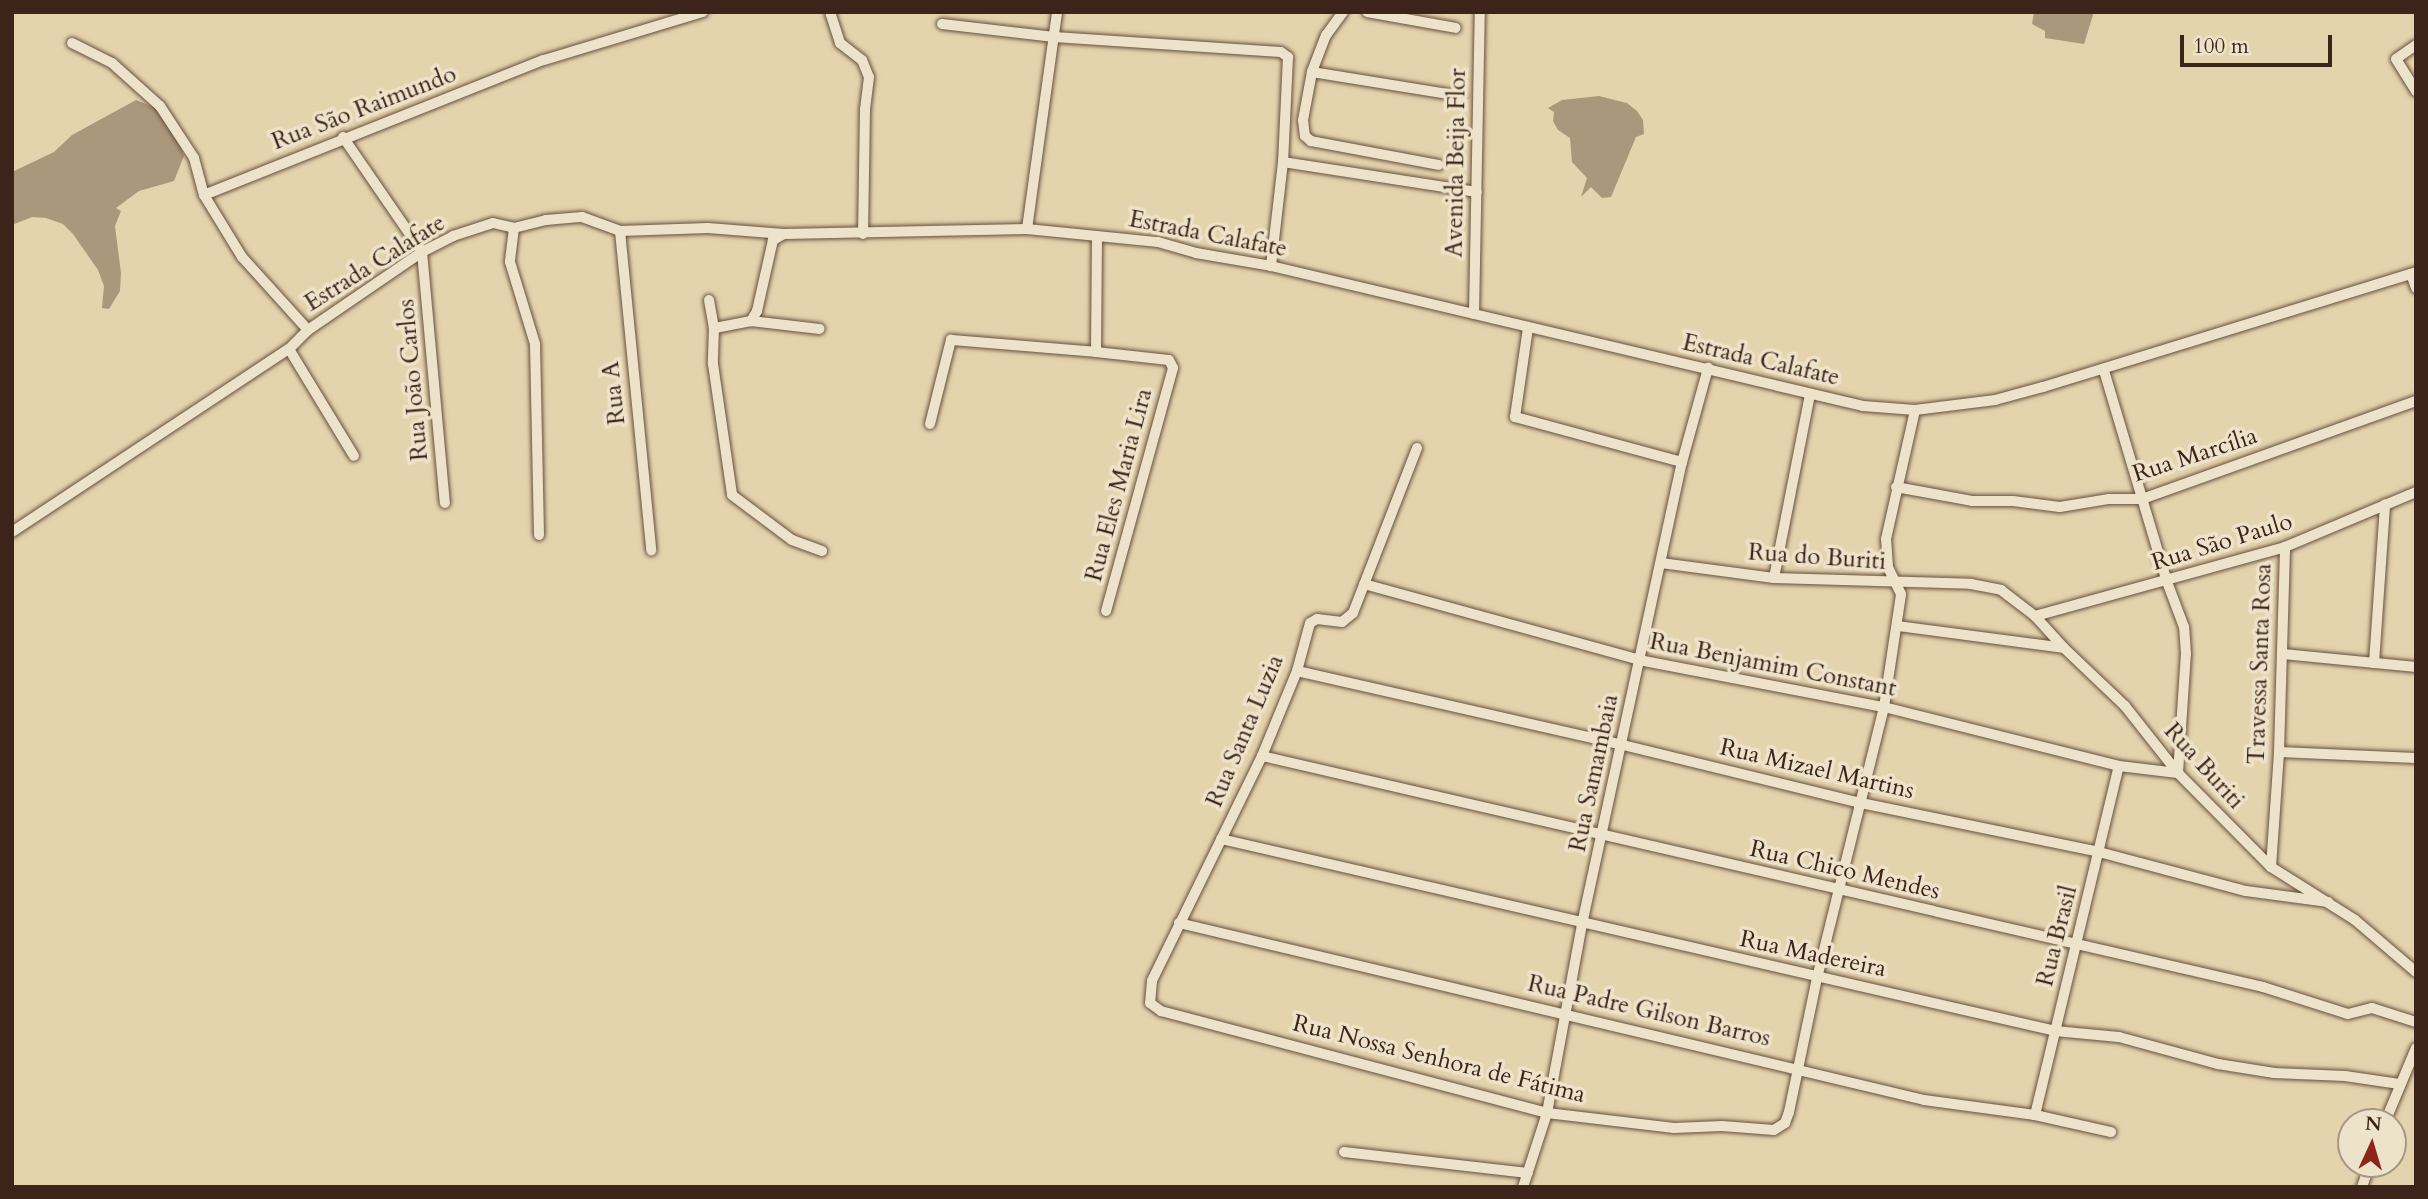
<!DOCTYPE html>
<html>
<head>
<meta charset="utf-8">
<style>
  body { margin:0 }
  #map { position:relative; width:2428px; height:1199px; overflow:hidden; background:#e4d4ae; font-family:Cardo,serif }
  div>[style] { position:absolute }
  .water>* { inset:0; background:#ab987c }
  .roads { filter:drop-shadow(0 0 2px #66503f) drop-shadow(0 0 2px #66503f) }
  .minor>* { height:10px; margin:-5px; padding:0 5px; transform-origin:5px; border-radius:5px; background:#ede3ca }
  span { translate:-50% -50%; white-space:nowrap; text-align:center; line-height:1.15; -webkit-text-stroke:7px #ede3ca; paint-order:stroke }
  .street-label { font-size:24px; color:#3c241a }
  .frame { position:absolute; inset:0; border:14px solid #3c241a; pointer-events:none }
  .north { position:absolute; left:2337px; top:1108px; width:70px; height:70px; box-sizing:border-box; background:#ede3ca; border:2px solid #a69784; border-radius:50%; rotate:4deg; font-size:19px; font-weight:700; line-height:28px; text-align:center; color:#3c241a }
  .north::after { content:''; display:block; margin:auto; width:24px; height:32px; background:#8f2418; clip-path:polygon(50% 0,100% 100%,50% 72%,0 100%) }
  .scale { position:absolute; left:2180px; top:35px; width:152px; height:32px; box-sizing:border-box; border:4px solid #3c241a; border-top:0; padding-left:9px; font-size:21px; line-height:24px; white-space:nowrap; color:#3c241a; -webkit-text-stroke:5px #ede3ca; paint-order:stroke }
</style>
</head>
<body>
<div id="map">
  <div class="water">
    <i style="clip-path:polygon(2034px 12px,2094px 12px,2084px 44px,2045px 38px,2045px 31px,2032px 24px)"></i>
    <i style="clip-path:polygon(1599px 96px,1627px 103px,1637px 111px,1643px 120px,1644px 134px,1636px 137px,1611px 197px,1602px 198px,1591px 187px,1581px 197px,1587px 178px,1572px 162px,1570px 138px,1558px 130px,1553px 121px,1554px 112px,1548px 108px,1562px 100px)"></i>
    <i style="clip-path:polygon(136px 100px,156px 108px,178px 140px,184px 156px,174px 181px,139px 191px,116px 208px,121px 211px,115px 226px,121px 273px,120px 291px,109px 309px,102px 308px,104px 286px,98px 270px,73px 234px,63px 224px,46px 218px,32px 217px,12px 225px,12px 172px,54px 152px,72px 135px)"></i>
  </div>
  <div class="roads">
    <div class="minor">
      <i style="left:830px;top:12px;width:33px;rotate:72deg"></i>
      <i style="left:840px;top:43px;width:28px;rotate:38deg"></i>
      <i style="left:862px;top:60px;width:18px;rotate:68deg"></i>
      <i style="left:869px;top:77px;width:32px;rotate:97deg"></i>
      <i style="left:865px;top:109px;width:125px;rotate:90.9deg"></i>
      <i style="left:1343px;top:12px;width:29px;rotate:126deg"></i>
      <i style="left:1326px;top:35px;width:40px;rotate:111deg"></i>
      <i style="left:1312px;top:72px;width:49px;rotate:100.6deg"></i>
      <i style="left:1303px;top:120px;width:16px;rotate:83deg"></i>
      <i style="left:1305px;top:136px;width:8px;rotate:40deg"></i>
      <i style="left:1311px;top:141px;width:130px;rotate:10.6deg"></i>
      <i style="left:1367px;top:12px;width:90px;rotate:10.2deg"></i>
      <i style="left:942px;top:24px;width:113px;rotate:6.6deg"></i>
      <i style="left:1054px;top:37px;width:227px;rotate:3.8deg"></i>
      <i style="left:1281px;top:52px;width:9px;rotate:36deg"></i>
      <i style="left:1288px;top:57px;width:105px;rotate:92.7deg"></i>
      <i style="left:1283px;top:162px;width:105px;rotate:96.6deg"></i>
      <i style="left:72px;top:43px;width:45px;rotate:26.6deg"></i>
      <i style="left:112px;top:63px;width:64px;rotate:41.9deg"></i>
      <i style="left:160px;top:106px;width:62px;rotate:56.8deg"></i>
      <i style="left:194px;top:158px;width:38px;rotate:75deg"></i>
      <i style="left:204px;top:195px;width:73px;rotate:58.5deg"></i>
      <i style="left:242px;top:257px;width:98px;rotate:47.9deg"></i>
      <i style="left:2416px;top:45px;width:24px;rotate:145deg"></i>
      <i style="left:2396px;top:59px;width:38px;rotate:58deg"></i>
      <i style="left:1312px;top:72px;width:151px;rotate:9.2deg"></i>
      <i style="left:343px;top:137px;width:140px;rotate:55.5deg"></i>
      <i style="left:422px;top:252px;width:252px;rotate:84.8deg"></i>
      <i style="left:1283px;top:162px;width:196px;rotate:8.8deg"></i>
      <i style="left:204px;top:195px;width:366px;rotate:-21.7deg"></i>
      <i style="left:544px;top:60px;width:166px;rotate:-16.8deg"></i>
      <i style="left:514px;top:228px;width:34px;rotate:97deg"></i>
      <i style="left:510px;top:262px;width:86px;rotate:73deg"></i>
      <i style="left:535px;top:344px;width:191px;rotate:88.8deg"></i>
      <i style="left:1027px;top:229px;width:219px;rotate:-82.1deg"></i>
      <i style="left:620px;top:231px;width:321px;rotate:84.4deg"></i>
      <i style="left:784px;top:234px;width:13px;rotate:151deg"></i>
      <i style="left:773px;top:240px;width:73px;rotate:102.7deg"></i>
      <i style="left:757px;top:311px;width:12px;rotate:121deg"></i>
      <i style="left:751px;top:321px;width:38px;rotate:169deg"></i>
      <i style="left:714px;top:328px;width:36px;rotate:92deg"></i>
      <i style="left:713px;top:364px;width:132px;rotate:81.7deg"></i>
      <i style="left:732px;top:495px;width:75px;rotate:36.9deg"></i>
      <i style="left:792px;top:540px;width:32px;rotate:20deg"></i>
      <i style="left:1097px;top:236px;width:116px;rotate:90.5deg"></i>
      <i style="left:1096px;top:352px;width:73px;rotate:6.3deg"></i>
      <i style="left:1169px;top:360px;width:9px;rotate:63deg"></i>
      <i style="left:1173px;top:368px;width:252px;rotate:105.4deg"></i>
      <i style="left:2411px;top:274px;width:15px;rotate:70deg"></i>
      <i style="left:709px;top:300px;width:28px;rotate:80deg"></i>
      <i style="left:1474px;top:314px;width:302px;rotate:-88.9deg"></i>
      <i style="left:751px;top:321px;width:69px;rotate:6.6deg"></i>
      <i style="left:1528px;top:328px;width:90px;rotate:98.3deg"></i>
      <i style="left:1515px;top:417px;width:173px;rotate:15.1deg"></i>
      <i style="left:289px;top:349px;width:125px;rotate:58.7deg"></i>
      <i style="left:930px;top:424px;width:87px;rotate:-76deg"></i>
      <i style="left:951px;top:340px;width:145px;rotate:4.7deg"></i>
      <i style="left:1417px;top:448px;width:177px;rotate:111.2deg"></i>
      <i style="left:1353px;top:613px;width:14px;rotate:141deg"></i>
      <i style="left:1342px;top:622px;width:25px;rotate:-173deg"></i>
      <i style="left:1317px;top:619px;width:8px;rotate:150deg"></i>
      <i style="left:1310px;top:623px;width:50px;rotate:105.2deg"></i>
      <i style="left:1297px;top:671px;width:92px;rotate:112.4deg"></i>
      <i style="left:1262px;top:756px;width:250px;rotate:116.1deg"></i>
      <i style="left:1152px;top:981px;width:22px;rotate:95deg"></i>
      <i style="left:1150px;top:1003px;width:14px;rotate:36deg"></i>
      <i style="left:1161px;top:1011px;width:399px;rotate:14.8deg"></i>
      <i style="left:1547px;top:1113px;width:128px;rotate:6.7deg"></i>
      <i style="left:1674px;top:1128px;width:48px;rotate:-2.4deg"></i>
      <i style="left:1722px;top:1126px;width:52px;rotate:4.4deg"></i>
      <i style="left:1774px;top:1130px;width:13px;rotate:-32deg"></i>
      <i style="left:1785px;top:1123px;width:12px;rotate:-70deg"></i>
      <i style="left:1789px;top:1112px;width:137px;rotate:-78.2deg"></i>
      <i style="left:1817px;top:978px;width:279px;rotate:-76.1deg"></i>
      <i style="left:1884px;top:707px;width:114px;rotate:-81.4deg"></i>
      <i style="left:1901px;top:594px;width:30px;rotate:-116deg"></i>
      <i style="left:1888px;top:567px;width:28px;rotate:-94deg"></i>
      <i style="left:1886px;top:539px;width:132px;rotate:-77.3deg"></i>
      <i style="left:1896px;top:487px;width:77px;rotate:10.4deg"></i>
      <i style="left:1972px;top:501px;width:41px"></i>
      <i style="left:2013px;top:501px;width:47px;rotate:7.3deg"></i>
      <i style="left:2060px;top:507px;width:50px;rotate:-9.3deg"></i>
      <i style="left:2109px;top:499px;width:33px"></i>
      <i style="left:2142px;top:499px;width:291px;rotate:-19.7deg"></i>
      <i style="left:12px;top:532px;width:332px;rotate:-33.5deg"></i>
      <i style="left:289px;top:349px;width:27px;rotate:-45deg"></i>
      <i style="left:308px;top:330px;width:138px;rotate:-34.4deg"></i>
      <i style="left:422px;top:252px;width:35px;rotate:-27deg"></i>
      <i style="left:453px;top:236px;width:42px;rotate:-18deg"></i>
      <i style="left:493px;top:223px;width:22px;rotate:13deg"></i>
      <i style="left:514px;top:228px;width:33px;rotate:-14deg"></i>
      <i style="left:546px;top:220px;width:36px;rotate:-5deg"></i>
      <i style="left:582px;top:217px;width:40px;rotate:20.2deg"></i>
      <i style="left:620px;top:231px;width:88px;rotate:-2deg"></i>
      <i style="left:708px;top:228px;width:76px;rotate:4.5deg"></i>
      <i style="left:784px;top:234px;width:243px;rotate:-1.2deg"></i>
      <i style="left:1027px;top:229px;width:132px;rotate:5.7deg"></i>
      <i style="left:1158px;top:242px;width:40px;rotate:16deg"></i>
      <i style="left:1196px;top:253px;width:76px;rotate:9.8deg"></i>
      <i style="left:1271px;top:266px;width:608px;rotate:13.31deg"></i>
      <i style="left:1863px;top:406px;width:52px;rotate:4.4deg"></i>
      <i style="left:1915px;top:410px;width:81px;rotate:-7.1deg"></i>
      <i style="left:1995px;top:400px;width:50px;rotate:-15.2deg"></i>
      <i style="left:2043px;top:387px;width:390px;rotate:-17.1deg"></i>
      <i style="left:1661px;top:563px;width:114px;rotate:7.6deg"></i>
      <i style="left:1774px;top:578px;width:197px;rotate:1.7deg"></i>
      <i style="left:1971px;top:584px;width:31px;rotate:11deg"></i>
      <i style="left:2001px;top:590px;width:43px;rotate:37.4deg"></i>
      <i style="left:2035px;top:616px;width:43px;rotate:47.8deg"></i>
      <i style="left:2064px;top:648px;width:84px;rotate:43.6deg"></i>
      <i style="left:2125px;top:706px;width:85px;rotate:51.7deg"></i>
      <i style="left:2178px;top:773px;width:132px;rotate:45.3deg"></i>
      <i style="left:2271px;top:867px;width:99px;rotate:32.2deg"></i>
      <i style="left:2355px;top:920px;width:80px;rotate:40.4deg"></i>
      <i style="left:1774px;top:578px;width:187px;rotate:-78.9deg"></i>
      <i style="left:1364px;top:584px;width:285px;rotate:15.4deg"></i>
      <i style="left:1639px;top:660px;width:249px;rotate:10.9deg"></i>
      <i style="left:1884px;top:707px;width:242px;rotate:14.1deg"></i>
      <i style="left:2119px;top:766px;width:59px;rotate:6.8deg"></i>
      <i style="left:2178px;top:773px;width:119px;rotate:-86.2deg"></i>
      <i style="left:2186px;top:654px;width:27px;rotate:-94deg"></i>
      <i style="left:2184px;top:627px;width:48px;rotate:-110.7deg"></i>
      <i style="left:2167px;top:582px;width:221px;rotate:-106.6deg"></i>
      <i style="left:2035px;top:616px;width:259px;rotate:-15.4deg"></i>
      <i style="left:2285px;top:547px;width:142px;rotate:-22.8deg"></i>
      <i style="left:1898px;top:626px;width:167px;rotate:7.5deg"></i>
      <i style="left:2283px;top:654px;width:134px;rotate:5.6deg"></i>
      <i style="left:2374px;top:663px;width:159px;rotate:-86deg"></i>
      <i style="left:1297px;top:671px;width:334px;rotate:12.8deg"></i>
      <i style="left:1623px;top:745px;width:245px;rotate:13.7deg"></i>
      <i style="left:1861px;top:803px;width:243px;rotate:11.6deg"></i>
      <i style="left:2099px;top:852px;width:152px;rotate:14.9deg"></i>
      <i style="left:2246px;top:891px;width:83px;rotate:7.6deg"></i>
      <i style="left:2279px;top:752px;width:137px;rotate:2.5deg"></i>
      <i style="left:1262px;top:756px;width:1027px;rotate:12.99deg"></i>
      <i style="left:2263px;top:987px;width:89px;rotate:17.6deg"></i>
      <i style="left:2348px;top:1014px;width:25px;rotate:-14deg"></i>
      <i style="left:2372px;top:1008px;width:46px;rotate:17.7deg"></i>
      <i style="left:1221px;top:839px;width:856px;rotate:12.96deg"></i>
      <i style="left:2055px;top:1031px;width:64px;rotate:5.4deg"></i>
      <i style="left:2119px;top:1037px;width:103px;rotate:15.3deg"></i>
      <i style="left:2218px;top:1064px;width:57px;rotate:9.1deg"></i>
      <i style="left:2274px;top:1073px;width:71px;rotate:2.4deg"></i>
      <i style="left:2345px;top:1076px;width:55px;rotate:8.4deg"></i>
      <i style="left:2271px;top:867px;width:115px;rotate:-86deg"></i>
      <i style="left:2279px;top:752px;width:205px;rotate:-88.3deg"></i>
      <i style="left:1179px;top:923px;width:766px;rotate:13.36deg"></i>
      <i style="left:1924px;top:1100px;width:112px;rotate:7.7deg"></i>
      <i style="left:2035px;top:1115px;width:78px;rotate:12.6deg"></i>
      <i style="left:2035px;top:1115px;width:359px;rotate:-76.5deg"></i>
      <i style="left:2385px;top:1122px;width:80px;rotate:-67.3deg"></i>
      <i style="left:1344px;top:1152px;width:185px;rotate:6.5deg"></i>
      <i style="left:1523px;top:1187px;width:78px;rotate:-72deg"></i>
      <i style="left:1547px;top:1113px;width:192px;rotate:-79.5deg"></i>
      <i style="left:1582px;top:924px;width:473px;rotate:-77.8deg"></i>
      <i style="left:1682px;top:462px;width:98px;rotate:-74.5deg"></i>
      <i style="left:2362px;top:1187px;width:24px;rotate:-71deg"></i>
    </div>
  </div>
  <div class="street-label">
    <span style="left:364px;top:108px;rotate:-21deg">Rua São Raimundo</span>
    <span style="left:1456px;top:163px;rotate:-89deg">Avenida Beija Flor</span>
    <span style="left:1208px;top:234px;rotate:11deg">Estrada Calafate</span>
    <span style="left:375px;top:263px;rotate:-32deg">Estrada Calafate</span>
    <span style="left:1761px;top:360px;rotate:13deg">Estrada Calafate</span>
    <span style="left:413px;top:380px;rotate:-95deg">Rua João Carlos</span>
    <span style="left:614px;top:393px;rotate:-96deg">Rua A</span>
    <span style="left:2195px;top:455px;rotate:-18deg">Rua Marcília</span>
    <span style="left:1119px;top:485px;rotate:-75deg">Rua Eles Maria Lira</span>
    <span style="left:2222px;top:542px;rotate:-17deg">Rua São Paulo</span>
    <span style="left:1817px;top:557px;rotate:4deg">Rua do Buriti</span>
    <span style="left:2260px;top:664px;rotate:-88deg">Travessa Santa Rosa</span>
    <span style="left:1773px;top:665px;rotate:11deg">Rua Benjamim Constant</span>
    <span style="left:1245px;top:731px;rotate:-67deg">Rua Santa Luzia</span>
    <span style="left:2204px;top:766px;rotate:48deg">Rua Buriti</span>
    <span style="left:1817px;top:769px;rotate:13deg">Rua Mizael Martins</span>
    <span style="left:1594px;top:773px;rotate:-78deg">Rua Samambaia</span>
    <span style="left:1845px;top:870px;rotate:13deg">Rua Chico Mendes</span>
    <span style="left:2057px;top:936px;rotate:-76deg">Rua Brasil</span>
    <span style="left:1813px;top:954px;rotate:12deg">Rua Madereira</span>
    <span style="left:1649px;top:1011px;rotate:13deg">Rua Padre Gilson Barros</span>
    <span style="left:1439px;top:1059px;rotate:14deg">Rua Nossa Senhora de Fátima</span>
  </div>
  <div class="frame"></div>
  <div class="north">N</div>
  <div class="scale">100 m</div>
</div>
</body>
</html>
